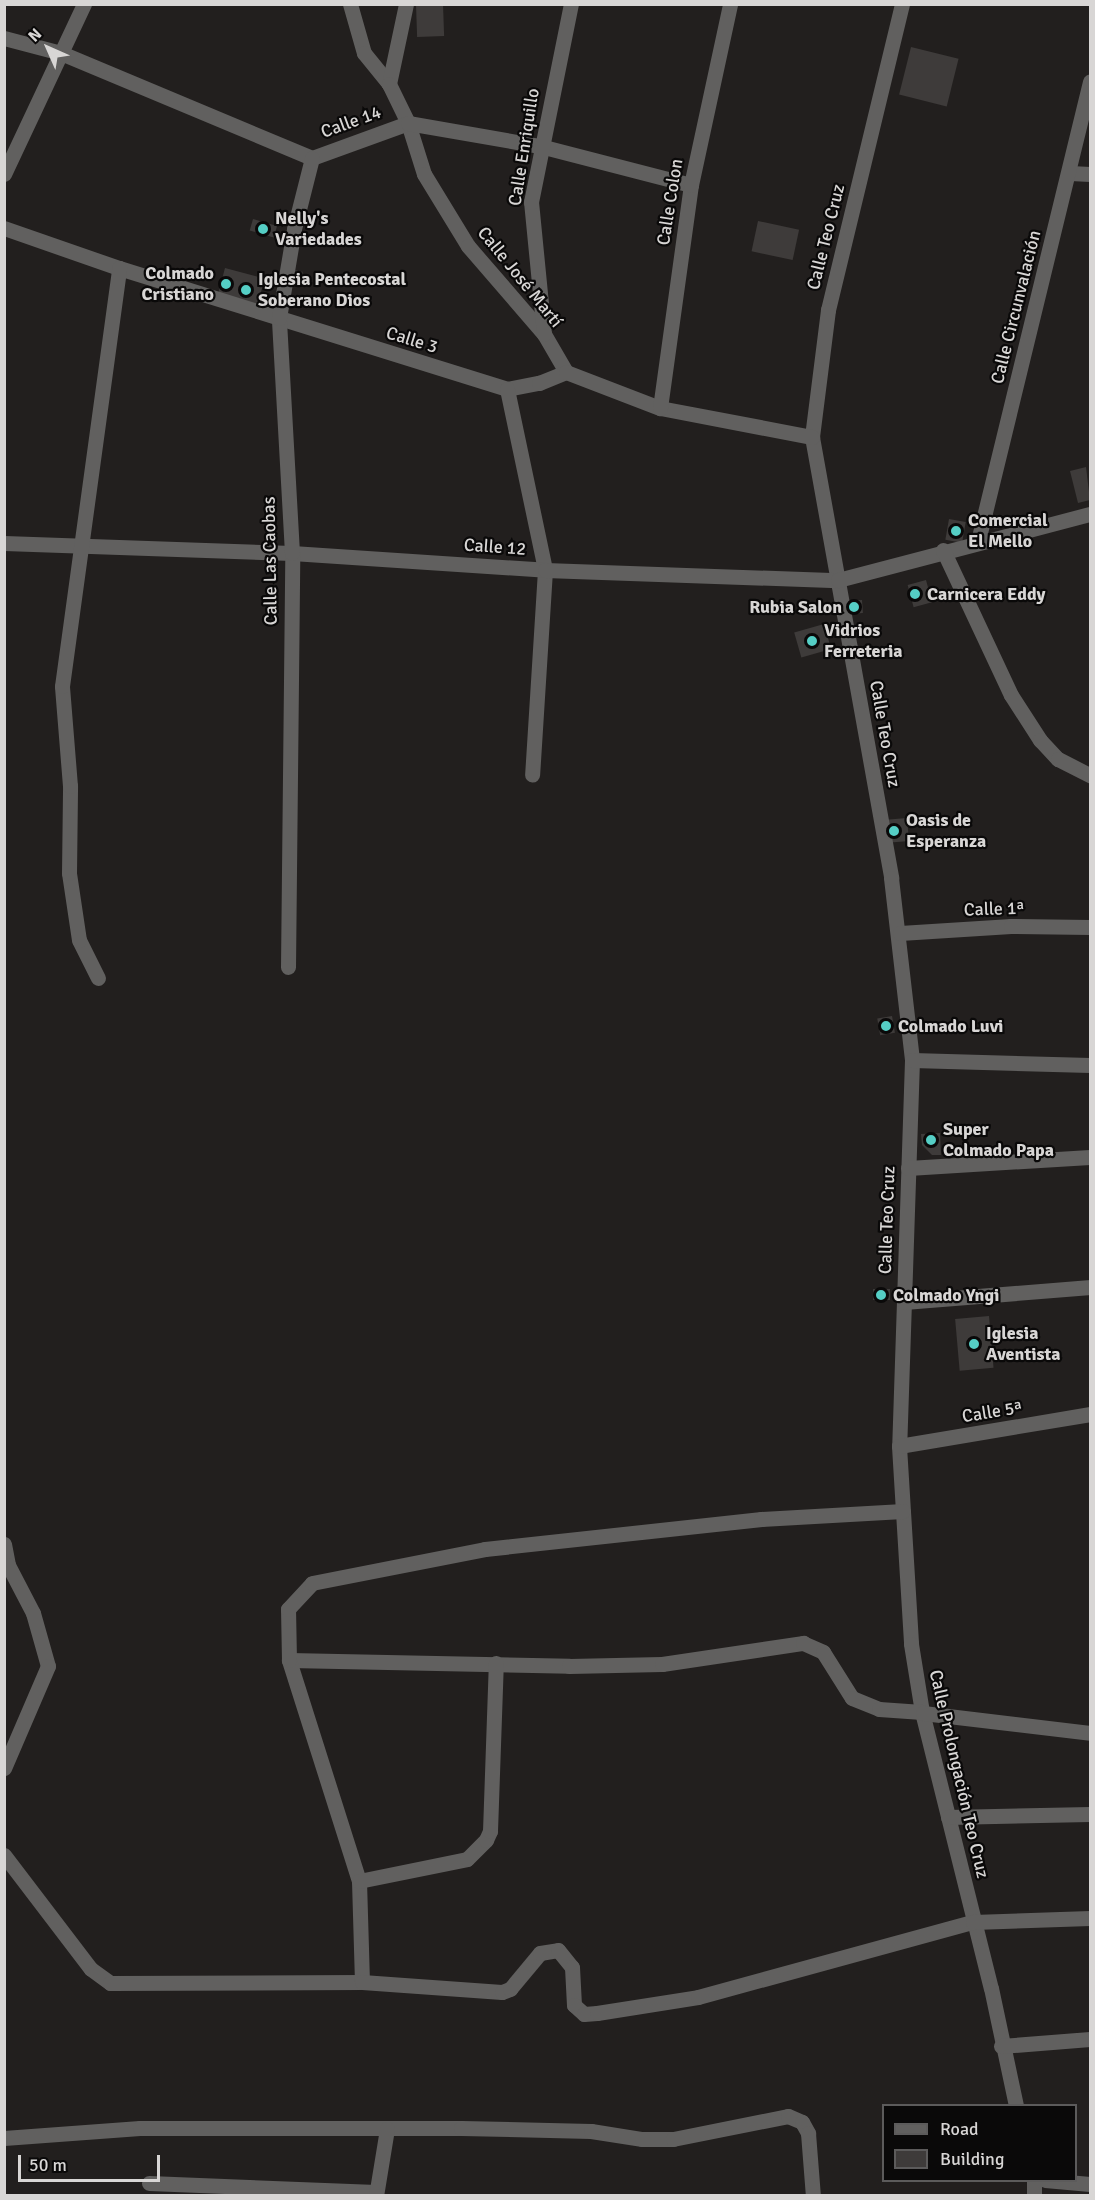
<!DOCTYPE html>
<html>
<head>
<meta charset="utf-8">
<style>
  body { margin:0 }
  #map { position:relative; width:1095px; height:2200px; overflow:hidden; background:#221f1e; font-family:Signika,sans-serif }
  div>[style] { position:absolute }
  .building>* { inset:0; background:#3e3b3a; transform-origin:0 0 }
  .minor>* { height:15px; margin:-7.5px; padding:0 7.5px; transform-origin:7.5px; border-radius:7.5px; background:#61605f }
  .dots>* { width:16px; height:16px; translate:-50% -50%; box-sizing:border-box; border:3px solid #0a0909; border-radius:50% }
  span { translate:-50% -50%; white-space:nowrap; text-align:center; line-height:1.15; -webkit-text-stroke:4.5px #0a0909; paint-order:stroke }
  .street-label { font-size:18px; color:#d8d6d5 }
  .poi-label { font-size:18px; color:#d8d6d5; font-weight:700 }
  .left { translate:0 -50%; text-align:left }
  .right { translate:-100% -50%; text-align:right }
  .frame { position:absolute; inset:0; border:6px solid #d8d6d5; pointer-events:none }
  .legend { position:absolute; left:882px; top:2104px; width:195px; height:78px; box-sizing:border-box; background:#0a0909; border:2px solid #5c5b5b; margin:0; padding:8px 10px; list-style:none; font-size:18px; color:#d8d6d5 }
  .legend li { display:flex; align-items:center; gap:12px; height:30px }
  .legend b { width:30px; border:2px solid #5c5b5b }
  .north { position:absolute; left:18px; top:18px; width:60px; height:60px; -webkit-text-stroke:4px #0a0909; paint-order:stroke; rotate:315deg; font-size:16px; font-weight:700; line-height:24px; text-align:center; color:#d8d6d5 }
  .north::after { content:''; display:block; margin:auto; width:21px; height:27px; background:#d8d6d5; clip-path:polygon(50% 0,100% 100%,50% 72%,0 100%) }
  .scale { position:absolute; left:18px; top:2155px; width:142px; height:27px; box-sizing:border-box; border:3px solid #d8d6d5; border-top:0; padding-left:8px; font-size:18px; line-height:21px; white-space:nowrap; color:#d8d6d5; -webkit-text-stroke:4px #0a0909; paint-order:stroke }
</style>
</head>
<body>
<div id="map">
  <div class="building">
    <i style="left:443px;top:4px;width:32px;height:27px;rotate:88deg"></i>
    <i style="left:911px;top:47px;width:49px;height:49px;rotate:14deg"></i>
    <i style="left:253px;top:219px;width:25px;height:12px;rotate:16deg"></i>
    <i style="left:758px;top:221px;width:42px;height:31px;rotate:12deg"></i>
    <i style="left:225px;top:268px;width:41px;height:30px;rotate:15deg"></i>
    <i style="left:288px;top:269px;width:15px;height:15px;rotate:11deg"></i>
    <i style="clip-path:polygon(1086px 467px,1090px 500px,1078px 503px,1070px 471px)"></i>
    <i style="left:1003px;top:517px;width:10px;height:11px;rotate:79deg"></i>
    <i style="left:949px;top:519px;width:17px;height:21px;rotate:10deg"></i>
    <i style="left:926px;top:580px;width:23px;height:19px;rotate:75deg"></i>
    <i style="left:862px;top:600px;width:13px;height:17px;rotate:86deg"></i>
    <i style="left:824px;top:624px;width:26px;height:31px;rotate:74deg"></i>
    <i style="left:907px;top:818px;width:23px;height:27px;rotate:85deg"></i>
    <i style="left:892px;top:1016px;width:17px;height:15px;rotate:80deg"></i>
    <i style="clip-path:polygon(940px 1133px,941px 1155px,932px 1155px,922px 1145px,921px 1134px)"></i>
    <i style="left:873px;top:1289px;width:17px;height:11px"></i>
    <i style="left:989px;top:1316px;width:52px;height:34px;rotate:85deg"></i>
  </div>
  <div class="minor">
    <i style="left:350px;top:4px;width:51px;rotate:74.1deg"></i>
    <i style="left:364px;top:53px;width:40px;rotate:51deg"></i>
    <i style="left:406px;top:4px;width:82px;rotate:102deg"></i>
    <i style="left:389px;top:84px;width:43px;rotate:64deg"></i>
    <i style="left:408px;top:123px;width:53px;rotate:72.6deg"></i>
    <i style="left:424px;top:174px;width:84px;rotate:58.6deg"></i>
    <i style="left:468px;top:246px;width:116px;rotate:49.2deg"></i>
    <i style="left:544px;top:334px;width:44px;rotate:59.9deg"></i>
    <i style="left:902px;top:4px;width:315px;rotate:103.6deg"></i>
    <i style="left:828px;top:310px;width:128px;rotate:97.2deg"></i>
    <i style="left:812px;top:437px;width:448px;rotate:79.8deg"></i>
    <i style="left:891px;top:878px;width:183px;rotate:83.4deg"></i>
    <i style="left:912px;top:1060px;width:386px;rotate:91.9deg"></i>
    <i style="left:899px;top:1446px;width:198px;rotate:86.5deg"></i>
    <i style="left:911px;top:1644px;width:69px;rotate:80.8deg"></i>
    <i style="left:922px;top:1712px;width:284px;rotate:76deg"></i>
    <i style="left:991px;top:1988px;width:121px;rotate:78deg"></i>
    <i style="left:4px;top:38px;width:59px;rotate:14.7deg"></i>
    <i style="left:61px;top:53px;width:272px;rotate:22.7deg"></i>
    <i style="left:312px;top:158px;width:102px;rotate:-20deg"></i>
    <i style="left:408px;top:123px;width:134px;rotate:9.9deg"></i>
    <i style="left:540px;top:146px;width:156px;rotate:14.5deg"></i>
    <i style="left:1070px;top:173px;width:20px;rotate:3deg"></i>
    <i style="left:4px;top:174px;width:188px;rotate:-64.8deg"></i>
    <i style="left:4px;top:228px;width:122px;rotate:19.2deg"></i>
    <i style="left:119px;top:268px;width:406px;rotate:17.3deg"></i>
    <i style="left:507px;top:389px;width:33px;rotate:-11deg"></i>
    <i style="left:539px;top:383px;width:29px;rotate:-22deg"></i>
    <i style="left:566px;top:372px;width:101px;rotate:21deg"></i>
    <i style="left:660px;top:408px;width:155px;rotate:10.8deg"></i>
    <i style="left:544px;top:334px;width:133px;rotate:-95.6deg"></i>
    <i style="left:531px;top:202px;width:202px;rotate:-78.6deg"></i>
    <i style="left:507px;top:389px;width:185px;rotate:78.1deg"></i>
    <i style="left:545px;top:570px;width:205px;rotate:93.6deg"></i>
    <i style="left:660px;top:408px;width:225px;rotate:-82.1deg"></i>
    <i style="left:691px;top:185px;width:185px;rotate:-77.8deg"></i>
    <i style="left:978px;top:541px;width:473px;rotate:-76.3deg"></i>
    <i style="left:4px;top:543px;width:288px;rotate:2deg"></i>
    <i style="left:292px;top:553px;width:254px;rotate:3.8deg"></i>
    <i style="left:545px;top:570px;width:293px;rotate:2deg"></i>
    <i style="left:838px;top:580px;width:260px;rotate:-14.7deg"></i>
    <i style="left:943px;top:550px;width:160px;rotate:64.9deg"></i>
    <i style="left:1011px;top:695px;width:54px;rotate:57.2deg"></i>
    <i style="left:1040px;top:740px;width:26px;rotate:47deg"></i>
    <i style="left:1058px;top:759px;width:36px;rotate:27deg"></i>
    <i style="left:900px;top:933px;width:111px;rotate:-3.6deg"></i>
    <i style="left:1011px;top:926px;width:79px;rotate:0.7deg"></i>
    <i style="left:288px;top:967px;width:414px;rotate:-89.4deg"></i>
    <i style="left:292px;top:553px;width:235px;rotate:-93.2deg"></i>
    <i style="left:279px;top:318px;width:90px;rotate:-80.4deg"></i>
    <i style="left:294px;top:229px;width:73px;rotate:-75.8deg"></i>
    <i style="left:98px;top:978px;width:42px;rotate:-116.6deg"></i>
    <i style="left:79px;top:940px;width:68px;rotate:-98.5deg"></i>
    <i style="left:69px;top:873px;width:87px;rotate:-89.3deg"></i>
    <i style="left:70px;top:786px;width:100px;rotate:-94.6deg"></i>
    <i style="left:62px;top:686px;width:422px;rotate:-82.2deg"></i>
    <i style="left:912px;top:1060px;width:178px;rotate:1.6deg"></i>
    <i style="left:908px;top:1168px;width:182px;rotate:-3.5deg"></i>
    <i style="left:904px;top:1302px;width:187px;rotate:-4.6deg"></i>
    <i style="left:899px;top:1446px;width:194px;rotate:-9.5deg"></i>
    <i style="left:4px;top:1544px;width:21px;rotate:79deg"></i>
    <i style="left:8px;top:1565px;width:54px;rotate:62.5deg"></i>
    <i style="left:33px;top:1613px;width:55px;rotate:74.2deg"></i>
    <i style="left:48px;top:1666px;width:111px;rotate:113.3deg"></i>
    <i style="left:289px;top:1660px;width:280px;rotate:1.2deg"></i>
    <i style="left:569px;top:1666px;width:93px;rotate:-1.2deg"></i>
    <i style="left:662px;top:1664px;width:143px;rotate:-8.5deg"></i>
    <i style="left:803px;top:1643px;width:22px;rotate:24deg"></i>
    <i style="left:823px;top:1652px;width:54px;rotate:57.8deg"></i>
    <i style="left:852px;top:1698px;width:29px;rotate:22deg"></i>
    <i style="left:879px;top:1709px;width:43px;rotate:4deg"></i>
    <i style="left:923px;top:1713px;width:168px;rotate:6.8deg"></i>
    <i style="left:948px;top:1817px;width:142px;rotate:-1.2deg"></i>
    <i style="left:4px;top:1855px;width:143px;rotate:52.7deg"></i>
    <i style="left:91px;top:1969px;width:24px;rotate:36deg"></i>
    <i style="left:110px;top:1983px;width:252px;rotate:-0.2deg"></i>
    <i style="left:362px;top:1982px;width:101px;rotate:-91.7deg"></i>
    <i style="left:359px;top:1881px;width:232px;rotate:-107.6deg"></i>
    <i style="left:289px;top:1660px;width:51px;rotate:-91.1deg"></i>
    <i style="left:288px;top:1609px;width:35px;rotate:-47deg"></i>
    <i style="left:312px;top:1583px;width:176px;rotate:-11.1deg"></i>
    <i style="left:485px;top:1549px;width:278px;rotate:-6.2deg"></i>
    <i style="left:761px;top:1519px;width:142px;rotate:-3.2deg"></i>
    <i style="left:359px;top:1881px;width:110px;rotate:-11.5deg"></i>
    <i style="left:467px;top:1859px;width:27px;rotate:-45deg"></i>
    <i style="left:486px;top:1840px;width:10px;rotate:-66deg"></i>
    <i style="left:490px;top:1831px;width:168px;rotate:-88deg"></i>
    <i style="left:362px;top:1982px;width:140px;rotate:4.1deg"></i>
    <i style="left:502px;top:1992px;width:9px;rotate:-21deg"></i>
    <i style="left:510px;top:1989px;width:47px;rotate:-50.2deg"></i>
    <i style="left:540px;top:1953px;width:18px;rotate:-9deg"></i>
    <i style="left:558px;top:1950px;width:22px;rotate:51deg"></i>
    <i style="left:572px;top:1967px;width:38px;rotate:87deg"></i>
    <i style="left:574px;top:2005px;width:13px;rotate:42deg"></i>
    <i style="left:584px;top:2014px;width:13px;rotate:-4deg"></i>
    <i style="left:597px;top:2013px;width:102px;rotate:-9deg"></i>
    <i style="left:698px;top:1997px;width:285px;rotate:-15.3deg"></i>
    <i style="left:973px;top:1922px;width:117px;rotate:-2deg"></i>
    <i style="left:1001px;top:2046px;width:89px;rotate:-4.5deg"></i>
    <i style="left:4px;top:2138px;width:136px;rotate:-4.2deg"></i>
    <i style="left:140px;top:2128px;width:321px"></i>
    <i style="left:461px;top:2128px;width:130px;rotate:1.3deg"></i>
    <i style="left:591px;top:2131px;width:52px;rotate:8.9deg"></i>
    <i style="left:642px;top:2139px;width:31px"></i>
    <i style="left:673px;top:2139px;width:117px;rotate:-11.3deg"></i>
    <i style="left:788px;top:2116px;width:15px;rotate:23deg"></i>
    <i style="left:802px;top:2122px;width:13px;rotate:61deg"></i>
    <i style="left:808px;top:2133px;width:63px;rotate:85.5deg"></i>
    <i style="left:1045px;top:2180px;width:45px;rotate:5.1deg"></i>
    <i style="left:149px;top:2183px;width:227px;rotate:2.3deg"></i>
    <i style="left:376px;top:2196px;width:68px;rotate:-80.7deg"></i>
    <i style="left:1034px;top:2196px;width:16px;rotate:-90deg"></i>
  </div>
  <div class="dots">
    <i style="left:263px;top:229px;background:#55cec5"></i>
    <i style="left:226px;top:284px;background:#55cec5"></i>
    <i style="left:246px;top:290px;background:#55cec5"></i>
    <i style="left:956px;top:531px;background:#55cec5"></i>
    <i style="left:915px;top:594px;background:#55cec5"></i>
    <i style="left:854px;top:607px;background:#55cec5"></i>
    <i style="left:812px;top:641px;background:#55cec5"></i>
    <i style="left:894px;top:831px;background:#55cec5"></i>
    <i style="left:886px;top:1026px;background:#55cec5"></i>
    <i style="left:931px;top:1140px;background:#55cec5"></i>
    <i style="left:881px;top:1295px;background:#55cec5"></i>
    <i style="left:974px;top:1344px;background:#55cec5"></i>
  </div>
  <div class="street-label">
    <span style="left:351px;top:122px;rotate:-20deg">Calle 14</span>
    <span style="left:524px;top:147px;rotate:-81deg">Calle Enriquillo</span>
    <span style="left:670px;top:202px;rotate:-81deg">Calle Colon</span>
    <span style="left:826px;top:237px;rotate:-76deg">Calle Teo Cruz</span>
    <span style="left:520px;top:277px;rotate:51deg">Calle José Martí</span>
    <span style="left:1016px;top:307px;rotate:-76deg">Calle Circunvalación</span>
    <span style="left:412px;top:340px;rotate:17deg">Calle 3</span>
    <span style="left:495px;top:547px;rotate:4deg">Calle 12</span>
    <span style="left:270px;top:561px;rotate:-91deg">Calle Las Caobas</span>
    <span style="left:885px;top:734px;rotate:80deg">Calle Teo Cruz</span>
    <span style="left:994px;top:909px;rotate:-2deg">Calle 1ª</span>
    <span style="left:887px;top:1220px;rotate:-88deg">Calle Teo Cruz</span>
    <span style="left:992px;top:1412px;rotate:-9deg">Calle 5ª</span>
    <span style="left:959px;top:1774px;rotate:77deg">Calle Prolongación Teo Cruz</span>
  </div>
  <div class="poi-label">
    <span class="left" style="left:275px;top:229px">Nelly's<br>Variedades</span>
    <span class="right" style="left:214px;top:284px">Colmado<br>Cristiano</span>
    <span class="left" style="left:258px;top:290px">Iglesia Pentecostal<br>Soberano Dios</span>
    <span class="left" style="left:968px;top:531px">Comercial<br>El Mello</span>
    <span class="left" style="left:927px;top:594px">Carnicera Eddy</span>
    <span class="right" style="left:842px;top:607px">Rubia Salon</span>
    <span class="left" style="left:824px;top:641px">Vidrios<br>Ferreteria</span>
    <span class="left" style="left:906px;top:831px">Oasis de<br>Esperanza</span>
    <span class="left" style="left:898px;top:1026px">Colmado Luvi</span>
    <span class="left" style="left:943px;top:1140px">Super<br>Colmado Papa</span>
    <span class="left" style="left:893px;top:1295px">Colmado Yngi</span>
    <span class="left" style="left:986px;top:1344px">Iglesia<br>Aventista</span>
  </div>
  <div class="frame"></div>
  <ul class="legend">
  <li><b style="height:8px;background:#61605f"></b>Road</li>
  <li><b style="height:16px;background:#3e3b3a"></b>Building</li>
  </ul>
  <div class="north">N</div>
  <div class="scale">50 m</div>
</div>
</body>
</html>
